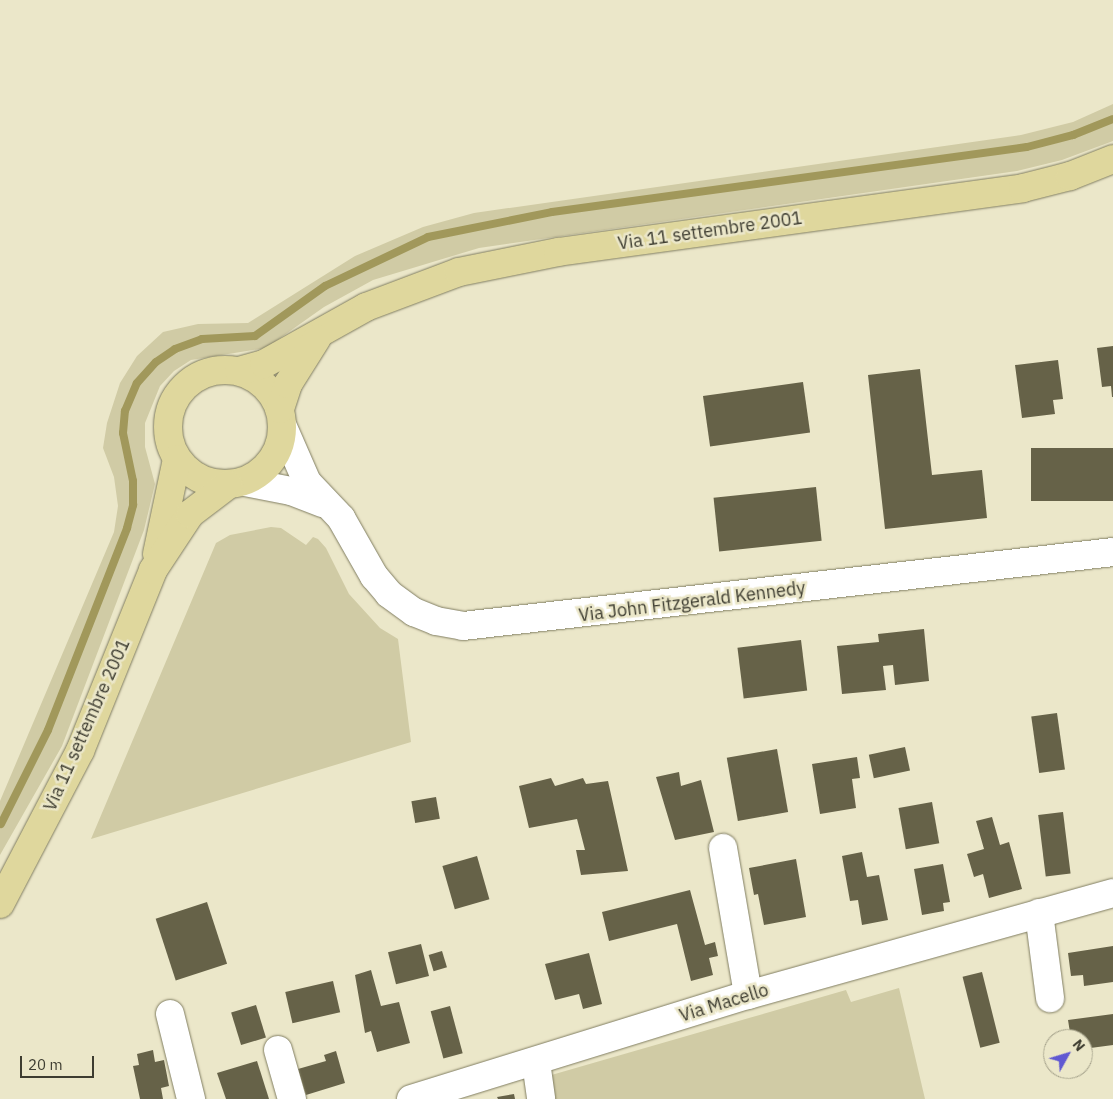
<!DOCTYPE html>
<html>
<head>
<meta charset="utf-8">
<style>
  body { margin:0 }
  #map { position:relative; width:1113px; height:1099px; overflow:hidden; background:#ebe7c9; font-family:"IBM Plex Sans",sans-serif }
  div>[style] { position:absolute }
  .green>* { inset:0; background:#d0cba5 }
  .stream>* { height:8px; margin:-4px; padding:0 4px; transform-origin:4px; border-radius:4px; background:#a1985b }
  .building>* { inset:0; background:#666248; transform-origin:0 0 }
  .roads { filter:drop-shadow(0 0 1px #817e62) drop-shadow(0 0 1px #817e62) }
  .minor>* { height:28px; margin:-14px; padding:0 14px; transform-origin:14px; border-radius:14px; background:#fff }
  .major>* { height:28px; margin:-14px; padding:0 14px; transform-origin:14px; border-radius:14px; background:#dfd79d }
  .major>.ring { margin:-14px; padding:0; box-sizing:content-box; background:none; border:28px solid #dfd79d; border-radius:50% }
  span { translate:-50% -50%; white-space:nowrap; text-align:center; line-height:1.15; -webkit-text-stroke:5px #ebe7c9; paint-order:stroke }
  .street-label { font-size:18px; color:#3e3d31 }
  .north { position:absolute; left:1043px; top:1029px; width:50px; height:50px; box-sizing:border-box; background:#ebe7c9; border:1px solid #a6a38c; border-radius:50%; rotate:51deg; font-size:14px; font-weight:700; line-height:20px; text-align:center; color:#3e3d31 }
  .north::after { content:''; display:block; margin:auto; width:18px; height:22px; background:#6059d2; clip-path:polygon(50% 0,100% 100%,50% 72%,0 100%) }
  .scale { position:absolute; left:20px; top:1056px; width:74px; height:22px; box-sizing:border-box; border:2px solid #3e3d31; border-top:0; padding-left:6px; font-size:15px; line-height:18px; white-space:nowrap; color:#3e3d31; -webkit-text-stroke:4px #ebe7c9; paint-order:stroke }
</style>
</head>
<body>
<div id="map">
  <div class="green">
    <i style="clip-path:polygon(1113px 104px,1113px 141px,1062px 160px,1017px 171px,479px 248px,373px 280px,324px 307px,266px 348px,191px 360px,174px 371px,160px 386px,145px 423px,145px 447px,155px 484px,144px 530px,62px 746px,0 855px,0 801px,114px 532px,118px 506px,114px 477px,103px 448px,107px 423px,120px 383px,137px 356px,163px 332px,198px 324px,248px 323px,355px 256px,423px 227px,474px 213px,1021px 135px,1073px 122px)"></i>
    <i style="clip-path:polygon(271px 527px,281px 528px,306px 545px,313px 537px,318px 539px,326px 548px,349px 594px,380px 628px,398px 639px,411px 742px,91px 839px,216px 543px,230px 535px)"></i>
    <i style="clip-path:polygon(899px 988px,925px 1099px,551px 1099px,548px 1076px,846px 990px,851px 1002px)"></i>
  </div>
  <div class="stream">
    <i style="left:1px;top:824px;width:105px;rotate:-63.4deg"></i>
    <i style="left:48px;top:730px;width:217px;rotate:-68.6deg"></i>
    <i style="left:127px;top:528px;width:24px;rotate:-75deg"></i>
    <i style="left:133px;top:505px;width:24px;rotate:-90deg"></i>
    <i style="left:133px;top:481px;width:49px;rotate:-101.8deg"></i>
    <i style="left:123px;top:433px;width:22px;rotate:-85deg"></i>
    <i style="left:125px;top:411px;width:30px;rotate:-67deg"></i>
    <i style="left:137px;top:383px;width:28px;rotate:-48deg"></i>
    <i style="left:156px;top:362px;width:23px;rotate:-34deg"></i>
    <i style="left:175px;top:349px;width:29px;rotate:-20deg"></i>
    <i style="left:202px;top:339px;width:53px;rotate:-3.2deg"></i>
    <i style="left:255px;top:336px;width:86px;rotate:-35.5deg"></i>
    <i style="left:325px;top:286px;width:114px;rotate:-25.4deg"></i>
    <i style="left:428px;top:237px;width:126px;rotate:-11.4deg"></i>
    <i style="left:552px;top:212px;width:479px;rotate:-7.8deg"></i>
    <i style="left:1027px;top:147px;width:48px;rotate:-14.6deg"></i>
    <i style="left:1073px;top:135px;width:43px;rotate:-21.8deg"></i>
  </div>
  <div class="building">
    <i style="clip-path:polygon(1113px 346px,1113px 397px,1112px 397px,1111px 386px,1102px 387px,1097px 348px)"></i>
    <i style="clip-path:polygon(1058px 360px,1063px 399px,1053px 400px,1055px 414px,1022px 418px,1015px 365px)"></i>
    <i style="clip-path:polygon(920px 369px,932px 475px,982px 470px,987px 518px,885px 529px,868px 375px)"></i>
    <i style="left:803px;top:382px;width:51px;height:101px;rotate:82deg"></i>
    <i style="left:1113px;top:448px;width:53px;height:82px;rotate:90deg"></i>
    <i style="left:816px;top:487px;width:54px;height:103px;rotate:84deg"></i>
    <i style="clip-path:polygon(924px 629px,929px 681px,895px 685px,893px 665px,883px 666px,886px 690px,842px 694px,837px 646px,879px 642px,878px 634px)"></i>
    <i style="left:801px;top:640px;width:51px;height:64px;rotate:83deg"></i>
    <i style="left:1057px;top:713px;width:57px;height:26px;rotate:82deg"></i>
    <i style="left:905px;top:747px;width:24px;height:37px;rotate:78deg"></i>
    <i style="left:777px;top:749px;width:64px;height:51px;rotate:80deg"></i>
    <i style="clip-path:polygon(857px 757px,860px 778px,852px 779px,856px 808px,820px 814px,812px 764px)"></i>
    <i style="clip-path:polygon(679px 772px,681px 786px,701px 780px,714px 832px,675px 840px,656px 777px)"></i>
    <i style="clip-path:polygon(551px 778px,555px 786px,583px 778px,586px 784px,608px 781px,628px 871px,581px 875px,576px 850px,585px 850px,577px 819px,529px 828px,519px 786px)"></i>
    <i style="left:436px;top:797px;width:22px;height:25px;rotate:80deg"></i>
    <i style="left:932px;top:802px;width:42px;height:34px;rotate:80deg"></i>
    <i style="left:1063px;top:812px;width:62px;height:25px;rotate:83deg"></i>
    <i style="clip-path:polygon(992px 817px,1000px 845px,1009px 842px,1022px 889px,989px 898px,983px 874px,974px 877px,967px 854px,984px 849px,976px 821px)"></i>
    <i style="clip-path:polygon(862px 852px,867px 877px,879px 875px,888px 920px,862px 925px,858px 900px,850px 901px,842px 856px)"></i>
    <i style="left:477px;top:856px;width:45px;height:36px;rotate:74deg"></i>
    <i style="clip-path:polygon(796px 859px,806px 917px,764px 925px,758px 894px,754px 895px,749px 868px)"></i>
    <i style="clip-path:polygon(943px 864px,950px 902px,943px 903px,944px 911px,922px 915px,914px 869px)"></i>
    <i style="clip-path:polygon(690px 890px,705px 945px,715px 942px,718px 956px,709px 958px,713px 975px,691px 981px,677px 924px,609px 941px,602px 912px)"></i>
    <i style="left:207px;top:902px;width:65px;height:54px;rotate:72deg"></i>
    <i style="left:421px;top:944px;width:33px;height:34px;rotate:76deg"></i>
    <i style="clip-path:polygon(1113px 946px,1113px 982px,1084px 986px,1083px 975px,1071px 976px,1068px 953px)"></i>
    <i style="left:442px;top:951px;width:17px;height:14px;rotate:73deg"></i>
    <i style="clip-path:polygon(589px 953px,602px 1004px,583px 1009px,579px 994px,555px 1000px,545px 964px)"></i>
    <i style="clip-path:polygon(371px 970px,381px 1006px,399px 1002px,410px 1043px,377px 1052px,371px 1031px,365px 1033px,355px 975px)"></i>
    <i style="left:982px;top:972px;width:73px;height:20px;rotate:76deg"></i>
    <i style="left:333px;top:981px;width:32px;height:49px;rotate:77deg"></i>
    <i style="left:256px;top:1005px;width:34px;height:26px;rotate:73deg"></i>
    <i style="left:450px;top:1006px;width:49px;height:20px;rotate:75deg"></i>
    <i style="clip-path:polygon(1113px 1014px,1113px 1045px,1083px 1049px,1083px 1039px,1071px 1039px,1068px 1020px)"></i>
    <i style="clip-path:polygon(153px 1050px,155px 1062px,164px 1060px,169px 1086px,161px 1088px,163px 1099px,140px 1099px,133px 1066px,139px 1065px,137px 1054px)"></i>
    <i style="clip-path:polygon(336px 1051px,345px 1083px,306px 1095px,298px 1069px,326px 1061px,324px 1055px)"></i>
    <i style="clip-path:polygon(257px 1061px,269px 1099px,226px 1099px,217px 1073px)"></i>
    <i style="clip-path:polygon(514px 1094px,515px 1099px,498px 1099px,497px 1097px)"></i>
  </div>
  <div class="roads">
    <div class="minor">
      <i style="left:283px;top:427px;width:60px;rotate:66.4deg"></i>
      <i style="left:307px;top:482px;width:50px;rotate:46.6deg"></i>
      <i style="left:341px;top:518px;width:67px;rotate:60.4deg"></i>
      <i style="left:374px;top:576px;width:23px;rotate:50deg"></i>
      <i style="left:389px;top:594px;width:31px;rotate:36deg"></i>
      <i style="left:414px;top:612px;width:24px;rotate:22deg"></i>
      <i style="left:436px;top:621px;width:27px;rotate:10deg"></i>
      <i style="left:463px;top:626px;width:654px;rotate:-6.49deg"></i>
      <i style="left:245px;top:482px;width:47px;rotate:11.1deg"></i>
      <i style="left:291px;top:491px;width:34px;rotate:21deg"></i>
      <i style="left:723px;top:848px;width:149px;rotate:80.3deg"></i>
      <i style="left:1039px;top:913px;width:86px;rotate:82.6deg"></i>
      <i style="left:170px;top:1014px;width:88px;rotate:76.1deg"></i>
      <i style="left:278px;top:1050px;width:51px;rotate:74.1deg"></i>
      <i style="left:536px;top:1062px;width:37px;rotate:82deg"></i>
      <i style="left:411px;top:1099px;width:353px;rotate:-17.2deg"></i>
      <i style="left:748px;top:995px;width:379px;rotate:-15.6deg"></i>
    </div>
    <div class="major">
      <i class="ring" style="left:168px;top:370px;width:86px;height:86px"></i>
      <i style="left:239px;top:371px;width:26px;rotate:-16deg"></i>
      <i style="left:264px;top:364px;width:117px;rotate:-29.2deg"></i>
      <i style="left:366px;top:307px;width:99px;rotate:-20.6deg"></i>
      <i style="left:459px;top:272px;width:101px;rotate:-11.4deg"></i>
      <i style="left:558px;top:252px;width:469px;rotate:-7.8deg"></i>
      <i style="left:1023px;top:188px;width:49px;rotate:-14.3deg"></i>
      <i style="left:1070px;top:176px;width:46px;rotate:-21.6deg"></i>
      <i style="left:280px;top:409px;width:26px;rotate:-72deg"></i>
      <i style="left:288px;top:384px;width:54px;rotate:-57.8deg"></i>
      <i style="left:157px;top:554px;width:97px;rotate:-78.1deg"></i>
      <i style="left:0;top:904px;width:173px;rotate:-62.4deg"></i>
      <i style="left:80px;top:751px;width:195px;rotate:-68deg"></i>
      <i style="left:153px;top:570px;width:67px;rotate:-56.5deg"></i>
      <i style="left:190px;top:514px;width:48px;rotate:-37.3deg"></i>
    </div>
  </div>
  <div class="street-label">
    <span style="left:710px;top:231px;rotate:-8deg">Via 11 settembre 2001</span>
    <span style="left:692px;top:602px;rotate:-7deg">Via John Fitzgerald Kennedy</span>
    <span style="left:87px;top:725px;rotate:-66deg">Via 11 settembre 2001</span>
    <span style="left:724px;top:1003px;rotate:-17deg">Via Macello</span>
  </div>
  <div class="north">N</div>
  <div class="scale">20 m</div>
</div>
</body>
</html>
